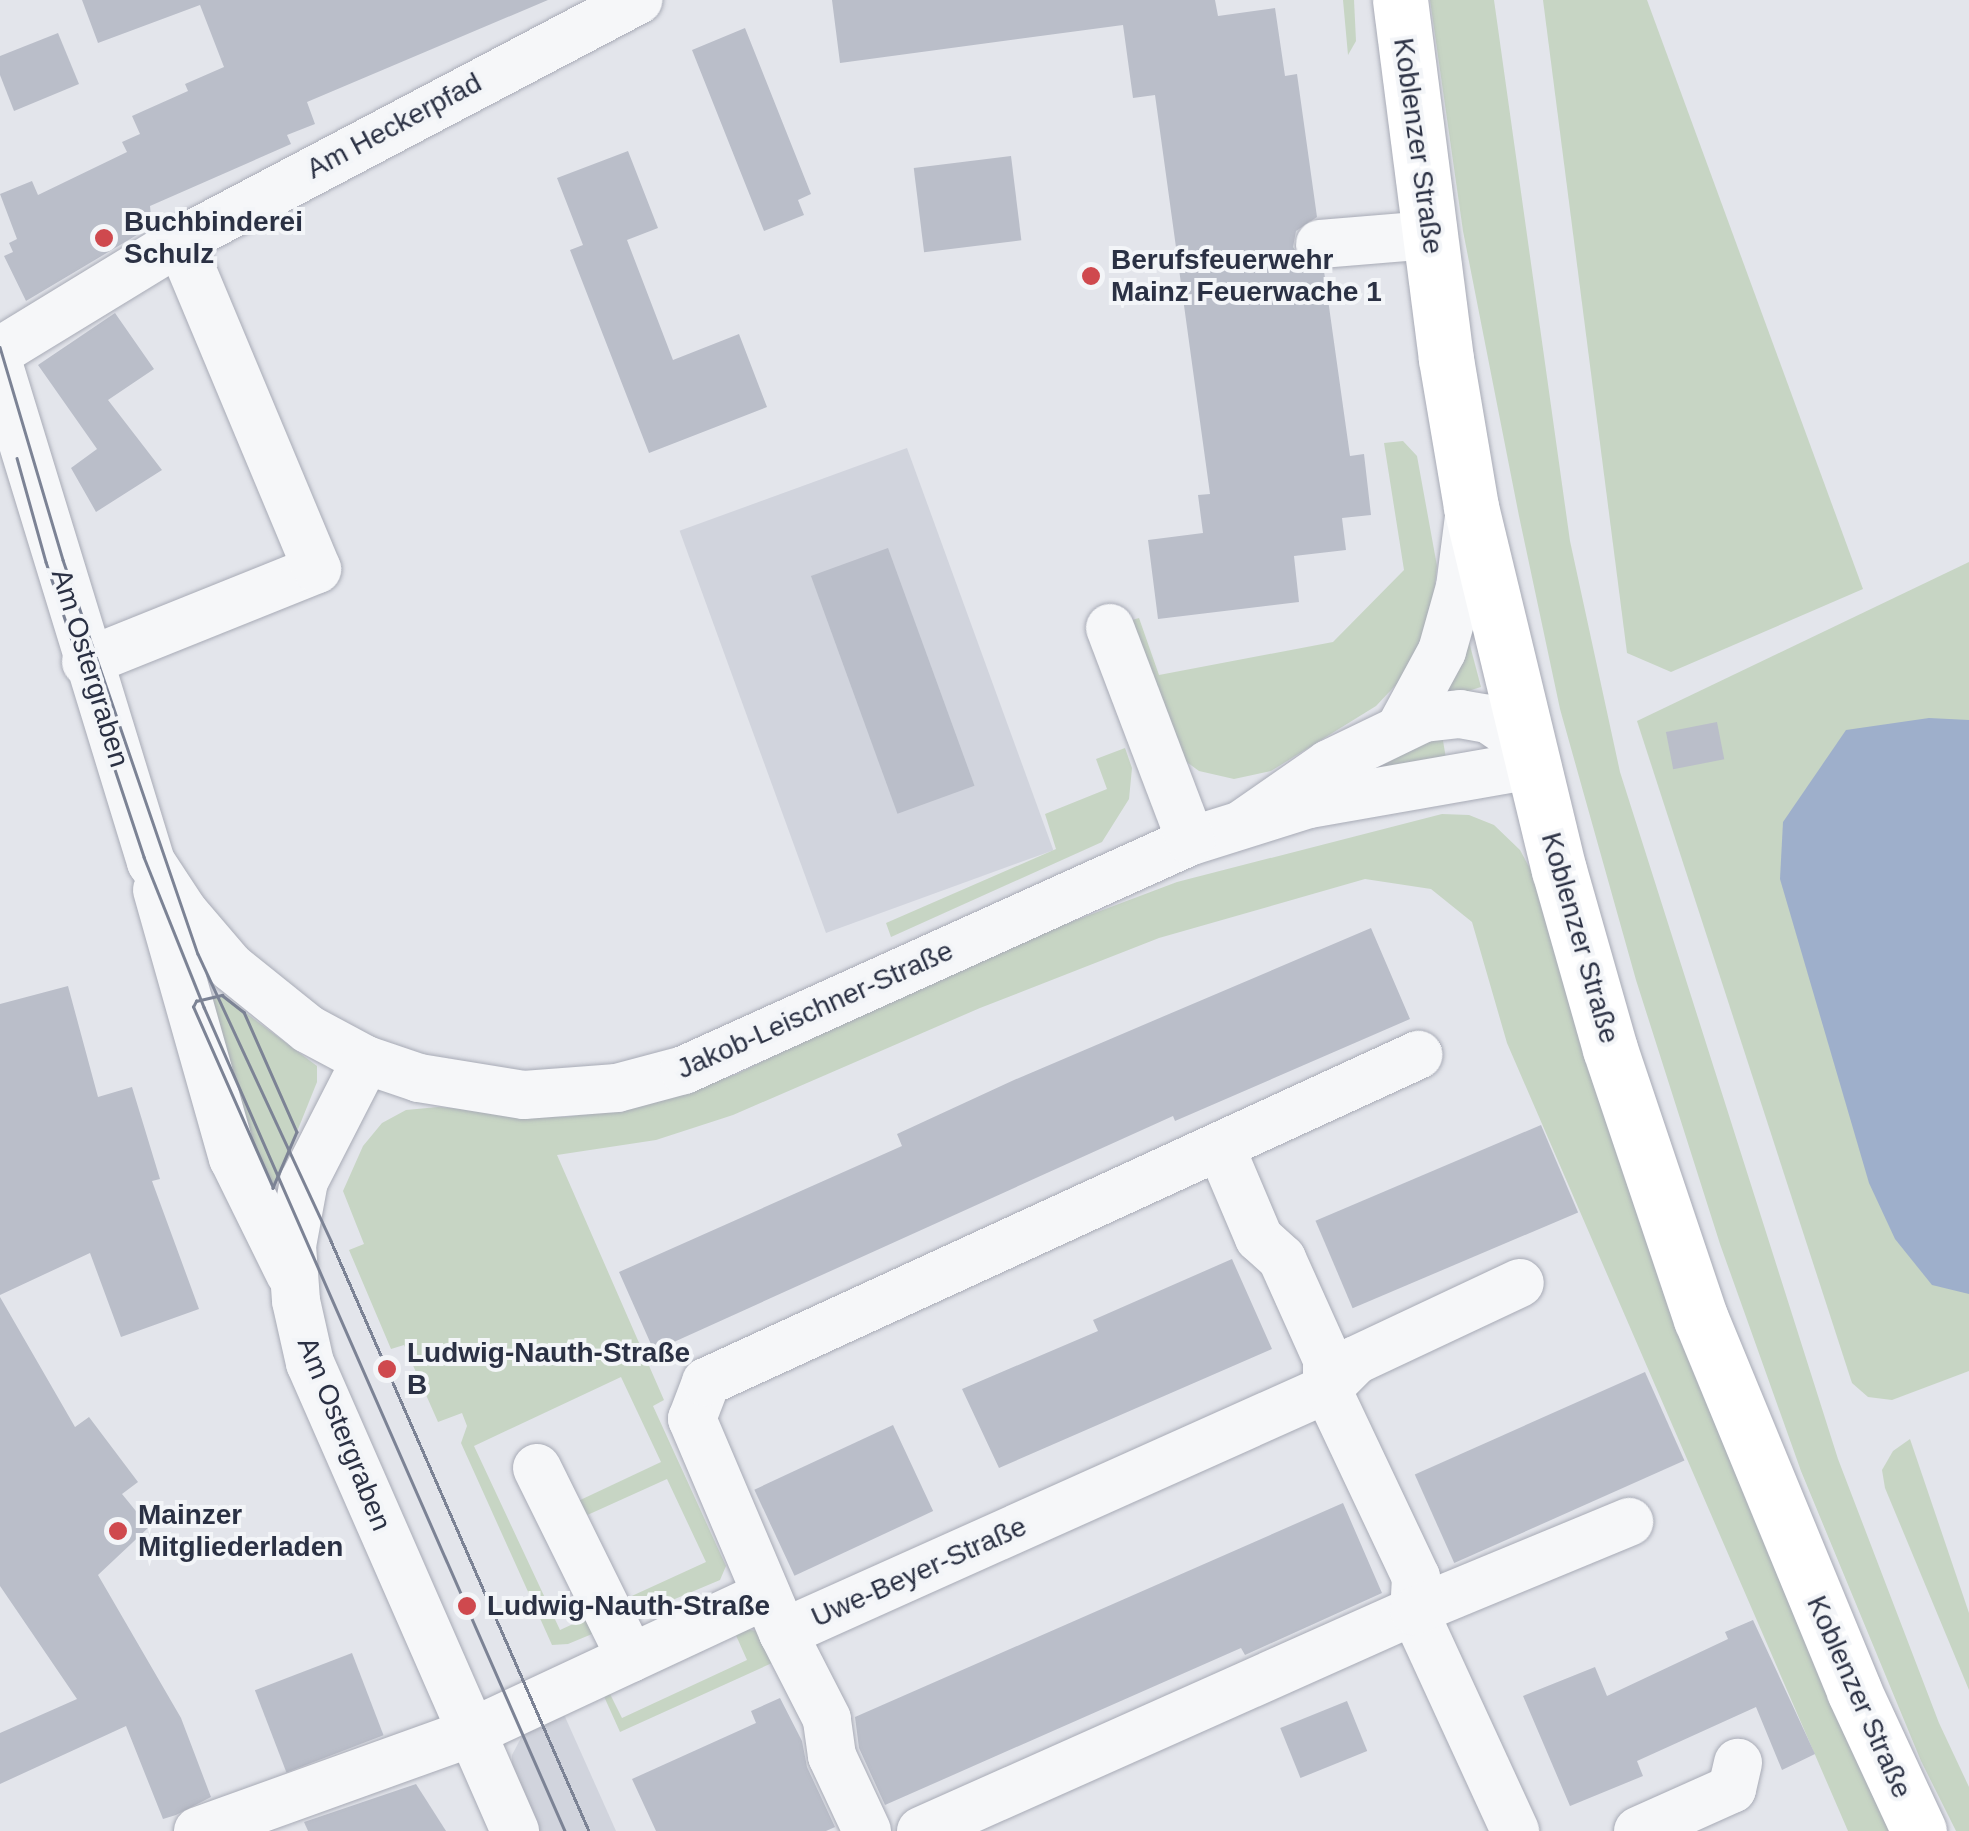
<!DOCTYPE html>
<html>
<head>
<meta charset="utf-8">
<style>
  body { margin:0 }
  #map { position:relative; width:1969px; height:1831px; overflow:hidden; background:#e3e5eb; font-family:Helvetica,sans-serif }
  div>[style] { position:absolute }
  .built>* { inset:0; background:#d1d4dd; transform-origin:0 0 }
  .green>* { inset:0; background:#c7d5c4 }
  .water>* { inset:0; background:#9eafcb }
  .building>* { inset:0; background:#babec9; transform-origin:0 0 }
  .roads { filter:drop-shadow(0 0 2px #a8abb6) drop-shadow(0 0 2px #a8abb6) }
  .minor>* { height:48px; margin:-24px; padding:0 24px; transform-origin:24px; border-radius:24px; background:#f6f7f9 }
  .major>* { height:55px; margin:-27.5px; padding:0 27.5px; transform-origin:27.5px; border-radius:27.5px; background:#fff }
  .tram>* { height:2.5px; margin:-1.25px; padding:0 1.25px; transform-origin:1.25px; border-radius:1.25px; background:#7c8395 }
  .dots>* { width:28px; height:28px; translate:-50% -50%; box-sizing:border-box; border:5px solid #f3f5f8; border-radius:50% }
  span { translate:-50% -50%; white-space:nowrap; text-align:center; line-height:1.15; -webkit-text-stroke:8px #f3f5f8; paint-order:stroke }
  .street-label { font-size:28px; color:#2b3144 }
  .poi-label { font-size:28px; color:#2b3144; font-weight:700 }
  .left { translate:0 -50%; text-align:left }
</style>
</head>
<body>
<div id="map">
  <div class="built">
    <i style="left:907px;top:448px;width:428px;height:242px;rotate:70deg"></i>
    <i style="clip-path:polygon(562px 1710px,616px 1831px,539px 1831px,512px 1772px,512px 1755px,522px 1736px)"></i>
  </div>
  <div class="green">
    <i style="clip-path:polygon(1343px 0,1354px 0,1356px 41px,1348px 55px)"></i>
    <i style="clip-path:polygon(1430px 0,1494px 0,1570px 541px,1620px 772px,1838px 1459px,1939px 1723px,1969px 1787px,1969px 1831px,1956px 1831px,1921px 1761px,1801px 1471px,1720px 1244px,1636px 980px,1560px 709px,1519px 516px,1463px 231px)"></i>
    <i style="clip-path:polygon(1543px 0,1647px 0,1863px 589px,1671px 672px,1627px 653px)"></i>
    <i style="clip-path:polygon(1403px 441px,1417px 456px,1437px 566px,1431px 621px,1408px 672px,1376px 706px,1271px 771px,1234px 779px,1199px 771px,1184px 760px,1132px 620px,1139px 618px,1159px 675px,1333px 642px,1404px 570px,1384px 443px)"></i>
    <i style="clip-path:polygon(1969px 562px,1969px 1371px,1892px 1400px,1868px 1397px,1852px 1383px,1637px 721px)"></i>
    <i style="clip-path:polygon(1468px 638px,1481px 687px,1439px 700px)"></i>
    <i style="clip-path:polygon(1442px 735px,1448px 770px,1333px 775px)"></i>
    <i style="clip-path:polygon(1125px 748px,1132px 768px,1129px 799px,1102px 842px,891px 937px,886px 923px,1056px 849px,1045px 814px,1107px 789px,1096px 759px)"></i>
    <i style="clip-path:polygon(1442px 814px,1469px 815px,1494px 825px,1520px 850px,1540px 887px,1901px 1831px,1848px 1831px,1507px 1043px,1472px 922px,1431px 889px,1365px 879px,1159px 938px,980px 1008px,733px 1115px,656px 1140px,557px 1155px,664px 1400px,653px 1406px,726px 1566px,720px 1580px,625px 1620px,623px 1600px,706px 1562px,667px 1479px,583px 1517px,576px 1502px,661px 1462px,621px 1377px,474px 1446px,560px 1630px,586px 1618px,592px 1634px,568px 1644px,552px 1645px,461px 1443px,467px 1426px,462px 1413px,438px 1422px,404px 1345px,391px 1349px,349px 1250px,364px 1244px,343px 1191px,363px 1146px,382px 1123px,406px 1110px,438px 1107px,565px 1117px,639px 1107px,737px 1074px,973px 959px,1177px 882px)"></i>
    <i style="clip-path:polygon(222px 995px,317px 1066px,317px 1082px,276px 1184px,268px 1190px,196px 1001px)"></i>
    <i style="clip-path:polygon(1910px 1439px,1969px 1613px,1969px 1690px,1885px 1488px,1882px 1470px,1893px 1451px)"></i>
    <i style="clip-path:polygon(744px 1629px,757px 1631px,783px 1658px,620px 1732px,602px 1692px,608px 1690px,622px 1718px,747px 1660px,734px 1631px)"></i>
  </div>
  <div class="water">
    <i style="clip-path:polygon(1929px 718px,1969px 720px,1969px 1294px,1932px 1285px,1895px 1239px,1869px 1183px,1780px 879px,1783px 822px,1846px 730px)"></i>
  </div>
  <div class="building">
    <i style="clip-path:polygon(82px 0,548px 0,307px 102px,315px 124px,287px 135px,291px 144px,150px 206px,152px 226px,26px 301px,4px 256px,13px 252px,9px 243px,17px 239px,0 194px,32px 181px,38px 195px,127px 152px,122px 142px,140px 134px,132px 116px,188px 91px,185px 84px,224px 67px,200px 5px,98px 43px)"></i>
    <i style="clip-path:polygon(832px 0,1215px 0,1218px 16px,1275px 8px,1285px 76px,1297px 74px,1317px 217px,1296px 231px,1293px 247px,1307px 268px,1324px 271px,1350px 456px,1364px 454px,1371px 515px,1342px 518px,1346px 550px,1294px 556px,1299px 602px,1158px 619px,1148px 540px,1203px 533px,1198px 495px,1210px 494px,1155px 95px,1133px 98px,1123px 25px,840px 63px)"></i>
    <i style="clip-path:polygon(745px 28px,811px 194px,798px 200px,804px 215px,764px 231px,692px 50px)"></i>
    <i style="clip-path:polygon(58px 33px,79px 84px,14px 111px,0 75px,0 56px)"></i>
    <i style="clip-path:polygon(628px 151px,658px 228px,627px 240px,673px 360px,739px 334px,767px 407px,649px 453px,570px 250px,583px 245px,557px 178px)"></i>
    <i style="left:1011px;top:156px;width:85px;height:98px;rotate:83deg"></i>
    <i style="clip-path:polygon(115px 313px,154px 369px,108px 400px,162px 470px,96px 512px,71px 468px,97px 449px,38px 365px)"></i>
    <i style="left:888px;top:548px;width:253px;height:82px;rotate:70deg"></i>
    <i style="left:1717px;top:722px;width:38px;height:52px;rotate:79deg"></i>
    <i style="clip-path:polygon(1371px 928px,1410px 1019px,1175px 1121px,1173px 1116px,654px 1351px,619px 1272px,902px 1146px,897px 1134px,1014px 1080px)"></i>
    <i style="clip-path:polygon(68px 986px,98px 1097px,132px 1087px,160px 1179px,152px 1181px,199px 1309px,121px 1337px,90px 1253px,0 1295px,0 1004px)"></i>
    <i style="left:1541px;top:1125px;width:95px;height:245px;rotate:67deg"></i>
    <i style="clip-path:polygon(1232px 1259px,1272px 1349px,999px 1468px,962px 1389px,1098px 1331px,1093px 1320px)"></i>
    <i style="clip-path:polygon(0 1297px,75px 1427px,89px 1417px,138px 1482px,122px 1494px,149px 1527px,98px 1575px,181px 1718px,211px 1797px,176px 1815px,163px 1819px,126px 1726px,0 1784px,0 1733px,77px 1699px,0 1586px)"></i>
    <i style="left:1645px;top:1372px;width:97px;height:252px;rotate:66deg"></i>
    <i style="left:893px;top:1425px;width:95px;height:153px;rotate:65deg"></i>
    <i style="clip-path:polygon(1343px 1503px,1382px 1593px,1245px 1655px,1241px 1648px,885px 1805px,859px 1748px,855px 1717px)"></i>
    <i style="clip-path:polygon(1753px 1620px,1815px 1754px,1782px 1770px,1756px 1707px,1637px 1761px,1643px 1776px,1570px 1806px,1523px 1696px,1595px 1667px,1607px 1696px,1728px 1639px,1725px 1632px)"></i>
    <i style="left:352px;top:1653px;width:88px;height:104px;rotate:69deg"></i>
    <i style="clip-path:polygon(780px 1698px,802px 1741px,807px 1767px,835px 1827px,826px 1831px,656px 1831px,632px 1779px,756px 1723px,751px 1711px)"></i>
    <i style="left:1347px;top:1701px;width:54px;height:72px;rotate:68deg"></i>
    <i style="clip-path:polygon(416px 1784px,446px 1831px,308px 1831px,304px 1822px)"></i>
  </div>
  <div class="roads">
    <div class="minor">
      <i style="left:1320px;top:244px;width:110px;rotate:-4.7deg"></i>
      <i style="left:0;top:351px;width:211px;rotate:-31.4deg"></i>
      <i style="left:180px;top:241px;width:518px;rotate:-27.75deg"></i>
      <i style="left:0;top:369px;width:516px;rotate:72.97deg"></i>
      <i style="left:151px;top:862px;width:60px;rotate:56.6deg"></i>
      <i style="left:184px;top:912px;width:72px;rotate:49.5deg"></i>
      <i style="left:231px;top:967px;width:99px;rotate:38.8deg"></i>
      <i style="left:308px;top:1029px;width:66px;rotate:28.1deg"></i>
      <i style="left:366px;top:1060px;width:56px;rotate:18.8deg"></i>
      <i style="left:419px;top:1078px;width:106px;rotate:9.2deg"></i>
      <i style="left:524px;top:1095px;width:93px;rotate:-4.3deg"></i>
      <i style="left:617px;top:1088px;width:69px;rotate:-15deg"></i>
      <i style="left:684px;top:1070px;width:556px;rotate:-24.31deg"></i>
      <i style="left:1191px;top:841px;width:124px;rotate:-17.4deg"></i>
      <i style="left:1309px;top:804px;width:227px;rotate:-9.9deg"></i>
      <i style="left:1533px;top:765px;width:43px;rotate:-128.5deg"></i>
      <i style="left:1506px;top:731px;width:22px;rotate:-146deg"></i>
      <i style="left:1488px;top:719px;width:28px;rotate:-170deg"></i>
      <i style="left:1460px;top:714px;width:36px;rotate:174deg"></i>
      <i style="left:1424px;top:718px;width:106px;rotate:154.2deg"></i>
      <i style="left:1329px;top:764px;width:103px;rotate:145.2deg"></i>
      <i style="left:1110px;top:628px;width:228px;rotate:69.2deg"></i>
      <i style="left:86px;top:662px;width:249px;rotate:-21.9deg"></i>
      <i style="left:317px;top:569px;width:355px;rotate:-112.7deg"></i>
      <i style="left:1402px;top:725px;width:84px;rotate:-61.6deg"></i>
      <i style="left:1442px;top:651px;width:66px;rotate:-74.3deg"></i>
      <i style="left:1460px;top:587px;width:71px;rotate:-82.7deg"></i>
      <i style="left:157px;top:890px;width:279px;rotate:74.2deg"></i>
      <i style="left:233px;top:1158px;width:129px;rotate:63.8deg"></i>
      <i style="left:366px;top:1060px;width:136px;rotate:117.1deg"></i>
      <i style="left:304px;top:1181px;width:66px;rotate:100.5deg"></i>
      <i style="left:292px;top:1246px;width:55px;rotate:85.8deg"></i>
      <i style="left:296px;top:1301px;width:64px;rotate:77.3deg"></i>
      <i style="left:310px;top:1363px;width:511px;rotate:66.34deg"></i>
      <i style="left:1220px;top:1146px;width:100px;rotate:67deg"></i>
      <i style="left:1259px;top:1238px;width:31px;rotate:42deg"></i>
      <i style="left:1282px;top:1259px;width:110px;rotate:65.8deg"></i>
      <i style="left:1327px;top:1359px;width:30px;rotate:90deg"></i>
      <i style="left:1327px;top:1389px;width:208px;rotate:64.7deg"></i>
      <i style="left:1416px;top:1577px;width:34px;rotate:93deg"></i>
      <i style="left:1414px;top:1611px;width:242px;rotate:65.3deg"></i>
      <i style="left:537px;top:1468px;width:212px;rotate:63.7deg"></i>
      <i style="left:783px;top:1633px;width:596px;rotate:-24.16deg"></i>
      <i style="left:1327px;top:1389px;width:41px;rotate:-45deg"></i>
      <i style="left:1356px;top:1360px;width:181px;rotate:-25.2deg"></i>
      <i style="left:198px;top:1831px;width:289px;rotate:-19.8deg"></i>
      <i style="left:470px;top:1733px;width:327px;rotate:-25deg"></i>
      <i style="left:867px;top:1831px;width:83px;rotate:-115deg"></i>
      <i style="left:832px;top:1756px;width:37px;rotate:-98deg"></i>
      <i style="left:827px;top:1719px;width:97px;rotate:-117.1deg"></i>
      <i style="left:783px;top:1633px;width:233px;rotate:-113deg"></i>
      <i style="left:692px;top:1419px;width:40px;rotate:-69deg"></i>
      <i style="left:706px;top:1382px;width:784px;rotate:-24.67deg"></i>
      <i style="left:921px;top:1831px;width:540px;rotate:-24.05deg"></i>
      <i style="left:1414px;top:1611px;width:233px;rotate:-22.5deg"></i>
      <i style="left:1638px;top:1831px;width:103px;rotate:-24.1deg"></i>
      <i style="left:1732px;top:1789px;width:27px;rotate:-77deg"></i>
    </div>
    <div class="major">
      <i style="left:1400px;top:0;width:362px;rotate:82.7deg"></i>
      <i style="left:1446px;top:359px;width:150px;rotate:80.4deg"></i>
      <i style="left:1471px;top:507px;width:374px;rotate:76.4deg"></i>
      <i style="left:1559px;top:870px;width:186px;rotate:74.1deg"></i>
      <i style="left:1610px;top:1049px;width:285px;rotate:71.4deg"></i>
      <i style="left:1701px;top:1319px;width:402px;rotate:67.6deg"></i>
      <i style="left:1854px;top:1691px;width:154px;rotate:65.1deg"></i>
    </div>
  </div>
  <div class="tram">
    <i style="left:0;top:347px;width:222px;rotate:73.5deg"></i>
    <i style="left:63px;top:560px;width:416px;rotate:71.1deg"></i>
    <i style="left:198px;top:954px;width:316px;rotate:65.1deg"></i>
    <i style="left:331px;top:1241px;width:644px;rotate:66.38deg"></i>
    <i style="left:17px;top:458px;width:108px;rotate:74.4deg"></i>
    <i style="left:46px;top:562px;width:311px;rotate:71.6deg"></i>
    <i style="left:144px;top:857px;width:162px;rotate:68.2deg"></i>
    <i style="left:204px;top:1007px;width:900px;rotate:66.34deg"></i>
    <i style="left:222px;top:995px;width:28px;rotate:38deg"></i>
    <i style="left:244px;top:1012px;width:131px;rotate:66.2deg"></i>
    <i style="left:297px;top:1132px;width:61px;rotate:113.2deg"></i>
    <i style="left:273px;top:1188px;width:198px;rotate:-113.8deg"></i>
    <i style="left:193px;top:1007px;width:7px;rotate:-63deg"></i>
    <i style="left:196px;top:1001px;width:27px;rotate:-13deg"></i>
  </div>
  <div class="dots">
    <i style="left:104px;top:238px;background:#cf494e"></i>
    <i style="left:1091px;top:276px;background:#cf494e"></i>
    <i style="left:387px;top:1369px;background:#cf494e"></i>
    <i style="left:118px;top:1531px;background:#cf494e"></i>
    <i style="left:467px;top:1606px;background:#cf494e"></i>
  </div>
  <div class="street-label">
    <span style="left:394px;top:126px;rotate:-28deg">Am Heckerpfad</span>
    <span style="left:1418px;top:146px;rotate:82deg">Koblenzer Straße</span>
    <span style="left:90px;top:668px;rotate:73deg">Am Ostergraben</span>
    <span style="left:1580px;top:938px;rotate:74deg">Koblenzer Straße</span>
    <span style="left:815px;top:1010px;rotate:-24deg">Jakob-Leischner-Straße</span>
    <span style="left:344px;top:1434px;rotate:68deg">Am Ostergraben</span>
    <span style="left:919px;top:1572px;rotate:-24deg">Uwe-Beyer-Straße</span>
    <span style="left:1859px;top:1697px;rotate:66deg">Koblenzer Straße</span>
  </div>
  <div class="poi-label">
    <span class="left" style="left:124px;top:238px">Buchbinderei<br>Schulz</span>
    <span class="left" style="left:1111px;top:276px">Berufsfeuerwehr<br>Mainz Feuerwache 1</span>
    <span class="left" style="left:407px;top:1369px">Ludwig-Nauth-Straße<br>B</span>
    <span class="left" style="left:138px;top:1531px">Mainzer<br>Mitgliederladen</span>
    <span class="left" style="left:487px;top:1606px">Ludwig-Nauth-Straße</span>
  </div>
</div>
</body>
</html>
